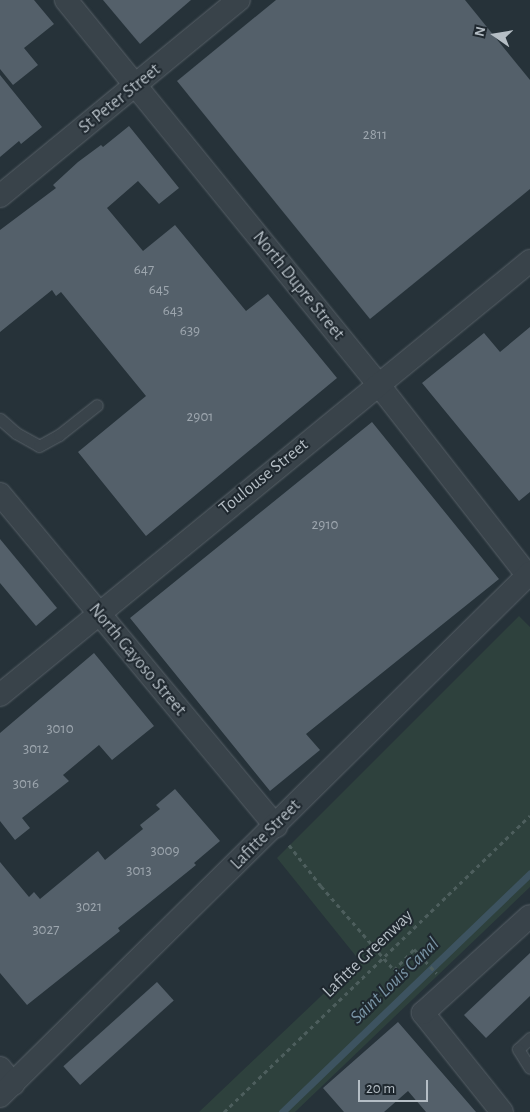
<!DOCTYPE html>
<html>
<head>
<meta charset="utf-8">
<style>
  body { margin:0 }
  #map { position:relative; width:530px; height:1112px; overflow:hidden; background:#263239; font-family:"Alegreya Sans",sans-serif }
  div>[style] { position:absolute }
  .green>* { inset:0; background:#2e413d }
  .stream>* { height:7px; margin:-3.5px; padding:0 3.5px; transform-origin:3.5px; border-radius:3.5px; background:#3d5360 }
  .building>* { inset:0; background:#54606a; transform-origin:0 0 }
  .path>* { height:3px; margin-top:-1.5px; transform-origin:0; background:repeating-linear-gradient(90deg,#4d5e5d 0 4px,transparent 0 8px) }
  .roads { filter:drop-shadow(0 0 1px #586168) drop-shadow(0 0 1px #586168) }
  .lane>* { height:11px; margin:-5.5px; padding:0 5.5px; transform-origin:5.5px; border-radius:5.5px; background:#39434a }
  .street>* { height:22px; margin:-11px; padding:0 11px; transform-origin:11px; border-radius:11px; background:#39434a }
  span { translate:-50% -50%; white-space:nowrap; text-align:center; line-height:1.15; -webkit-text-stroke:4px #1f282f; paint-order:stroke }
  .number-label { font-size:15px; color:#9da6ae }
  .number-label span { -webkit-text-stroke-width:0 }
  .street-label { font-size:18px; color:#b5bec5 }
  .water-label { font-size:19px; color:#7994a5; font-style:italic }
  .north { position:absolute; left:470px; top:10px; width:50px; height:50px; -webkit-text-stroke:4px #1f282f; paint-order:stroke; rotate:283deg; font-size:14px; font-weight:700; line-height:20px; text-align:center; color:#b5bec5 }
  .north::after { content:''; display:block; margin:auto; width:18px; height:22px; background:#b5bec5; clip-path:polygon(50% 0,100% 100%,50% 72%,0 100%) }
  .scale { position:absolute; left:358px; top:1080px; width:70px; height:22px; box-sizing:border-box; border:2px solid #b5bec5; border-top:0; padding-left:6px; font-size:15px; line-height:18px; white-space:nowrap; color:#b5bec5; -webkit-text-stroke:4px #1f282f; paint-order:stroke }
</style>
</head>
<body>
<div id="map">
  <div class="green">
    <i style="clip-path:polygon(519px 616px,530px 627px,530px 887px,295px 1112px,199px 1112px,359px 960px,277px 858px)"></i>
  </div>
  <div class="stream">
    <i style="left:282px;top:1112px;width:344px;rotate:-43.9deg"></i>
  </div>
  <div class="building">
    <i style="clip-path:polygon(0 0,34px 0,54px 24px,24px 48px,38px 65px,13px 85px,0 69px)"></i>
    <i style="clip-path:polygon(103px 0,191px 0,140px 44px)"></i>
    <i style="clip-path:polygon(276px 0,465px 0,530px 80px,530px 189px,370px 319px,177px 81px)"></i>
    <i style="clip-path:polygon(0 75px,42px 127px,21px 144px,19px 141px,0 157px)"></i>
    <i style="clip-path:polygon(129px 126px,179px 188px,159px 204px,138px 181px,107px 208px,143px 251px,175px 225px,246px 311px,268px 294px,337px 378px,146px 536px,78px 452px,146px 396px,61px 292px,56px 296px,52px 290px,0 332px,0 230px,56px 188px,53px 185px,78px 162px,101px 145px,103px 147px)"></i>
    <i style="clip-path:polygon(530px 327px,530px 492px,519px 501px,422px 383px,484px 333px,500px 352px)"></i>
    <i style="clip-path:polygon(372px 422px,499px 579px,306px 734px,320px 750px,270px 791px,130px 618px)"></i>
    <i style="clip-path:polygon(0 539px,57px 608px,36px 626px,0 583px)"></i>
    <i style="clip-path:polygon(94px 653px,154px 726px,112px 760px,99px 745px,63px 775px,69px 781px,22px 818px,30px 828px,15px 840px,0 821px,0 733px)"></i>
    <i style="clip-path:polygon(175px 789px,220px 841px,194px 863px,196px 865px,118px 928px,120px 931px,27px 1005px,0 973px,0 862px,29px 897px,34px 892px,40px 899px,98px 851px,105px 860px,143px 829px,140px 825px,160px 809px,156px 805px)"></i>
    <i style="clip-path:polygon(530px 953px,530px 996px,486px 1038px,464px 1015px)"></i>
    <i style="left:157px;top:982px;width:25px;height:126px;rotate:48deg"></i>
    <i style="clip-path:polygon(398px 1022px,476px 1112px,426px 1112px,408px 1091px,384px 1112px,344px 1112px,323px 1088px)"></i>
  </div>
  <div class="path">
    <i style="left:289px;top:845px;width:52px;rotate:52deg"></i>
    <i style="left:321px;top:886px;width:111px;rotate:49deg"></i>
    <i style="left:394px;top:970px;width:29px;rotate:-46deg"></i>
    <i style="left:414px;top:949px;width:33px;rotate:47deg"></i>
    <i style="left:224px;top:1112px;width:426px;rotate:-44.1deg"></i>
  </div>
  <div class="roads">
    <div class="lane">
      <i style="left:0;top:419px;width:21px;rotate:41deg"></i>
      <i style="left:16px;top:433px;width:26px;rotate:29deg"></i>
      <i style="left:39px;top:446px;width:23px;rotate:-29deg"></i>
      <i style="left:59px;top:435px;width:48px;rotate:-38.3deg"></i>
      <i style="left:530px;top:1038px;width:16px;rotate:137deg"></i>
      <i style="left:518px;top:1049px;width:22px;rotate:58deg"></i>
    </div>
    <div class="street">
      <i style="left:66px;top:0;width:495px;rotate:50.9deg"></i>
      <i style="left:378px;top:384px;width:242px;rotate:52deg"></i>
      <i style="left:0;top:196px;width:309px;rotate:-39.4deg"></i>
      <i style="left:0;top:494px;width:432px;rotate:50.3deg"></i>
      <i style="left:0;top:695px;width:685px;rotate:-39.31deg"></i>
      <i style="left:0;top:1068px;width:21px;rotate:51deg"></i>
      <i style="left:0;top:1096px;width:745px;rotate:-44.62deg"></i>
      <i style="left:502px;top:1112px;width:127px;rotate:-128.6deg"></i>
      <i style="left:423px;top:1013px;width:144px;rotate:-42.2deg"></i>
    </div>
  </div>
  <div class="number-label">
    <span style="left:375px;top:135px">2811</span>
    <span style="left:144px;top:270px">647</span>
    <span style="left:159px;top:290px">645</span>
    <span style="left:173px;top:311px">643</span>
    <span style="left:190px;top:331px">639</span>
    <span style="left:200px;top:417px">2901</span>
    <span style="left:325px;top:525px">2910</span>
    <span style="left:60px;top:729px">3010</span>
    <span style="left:36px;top:749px">3012</span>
    <span style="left:26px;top:784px">3016</span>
    <span style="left:165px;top:851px">3009</span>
    <span style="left:139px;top:871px">3013</span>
    <span style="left:89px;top:907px">3021</span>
    <span style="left:46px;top:930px">3027</span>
  </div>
  <div class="street-label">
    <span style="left:120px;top:99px;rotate:-39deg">St Peter Street</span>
    <span style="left:298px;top:286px;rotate:51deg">North Dupre Street</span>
    <span style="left:264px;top:477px;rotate:-39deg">Toulouse Street</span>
    <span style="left:137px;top:660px;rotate:50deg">North Gayoso Street</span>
    <span style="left:266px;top:835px;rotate:-45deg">Lafitte Street</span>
    <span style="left:368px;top:954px;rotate:-44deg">Lafitte Greenway</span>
  </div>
  <div class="water-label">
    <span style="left:395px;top:981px;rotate:-44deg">Saint Louis Canal</span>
  </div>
  <div class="north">N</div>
  <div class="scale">20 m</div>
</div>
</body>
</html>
